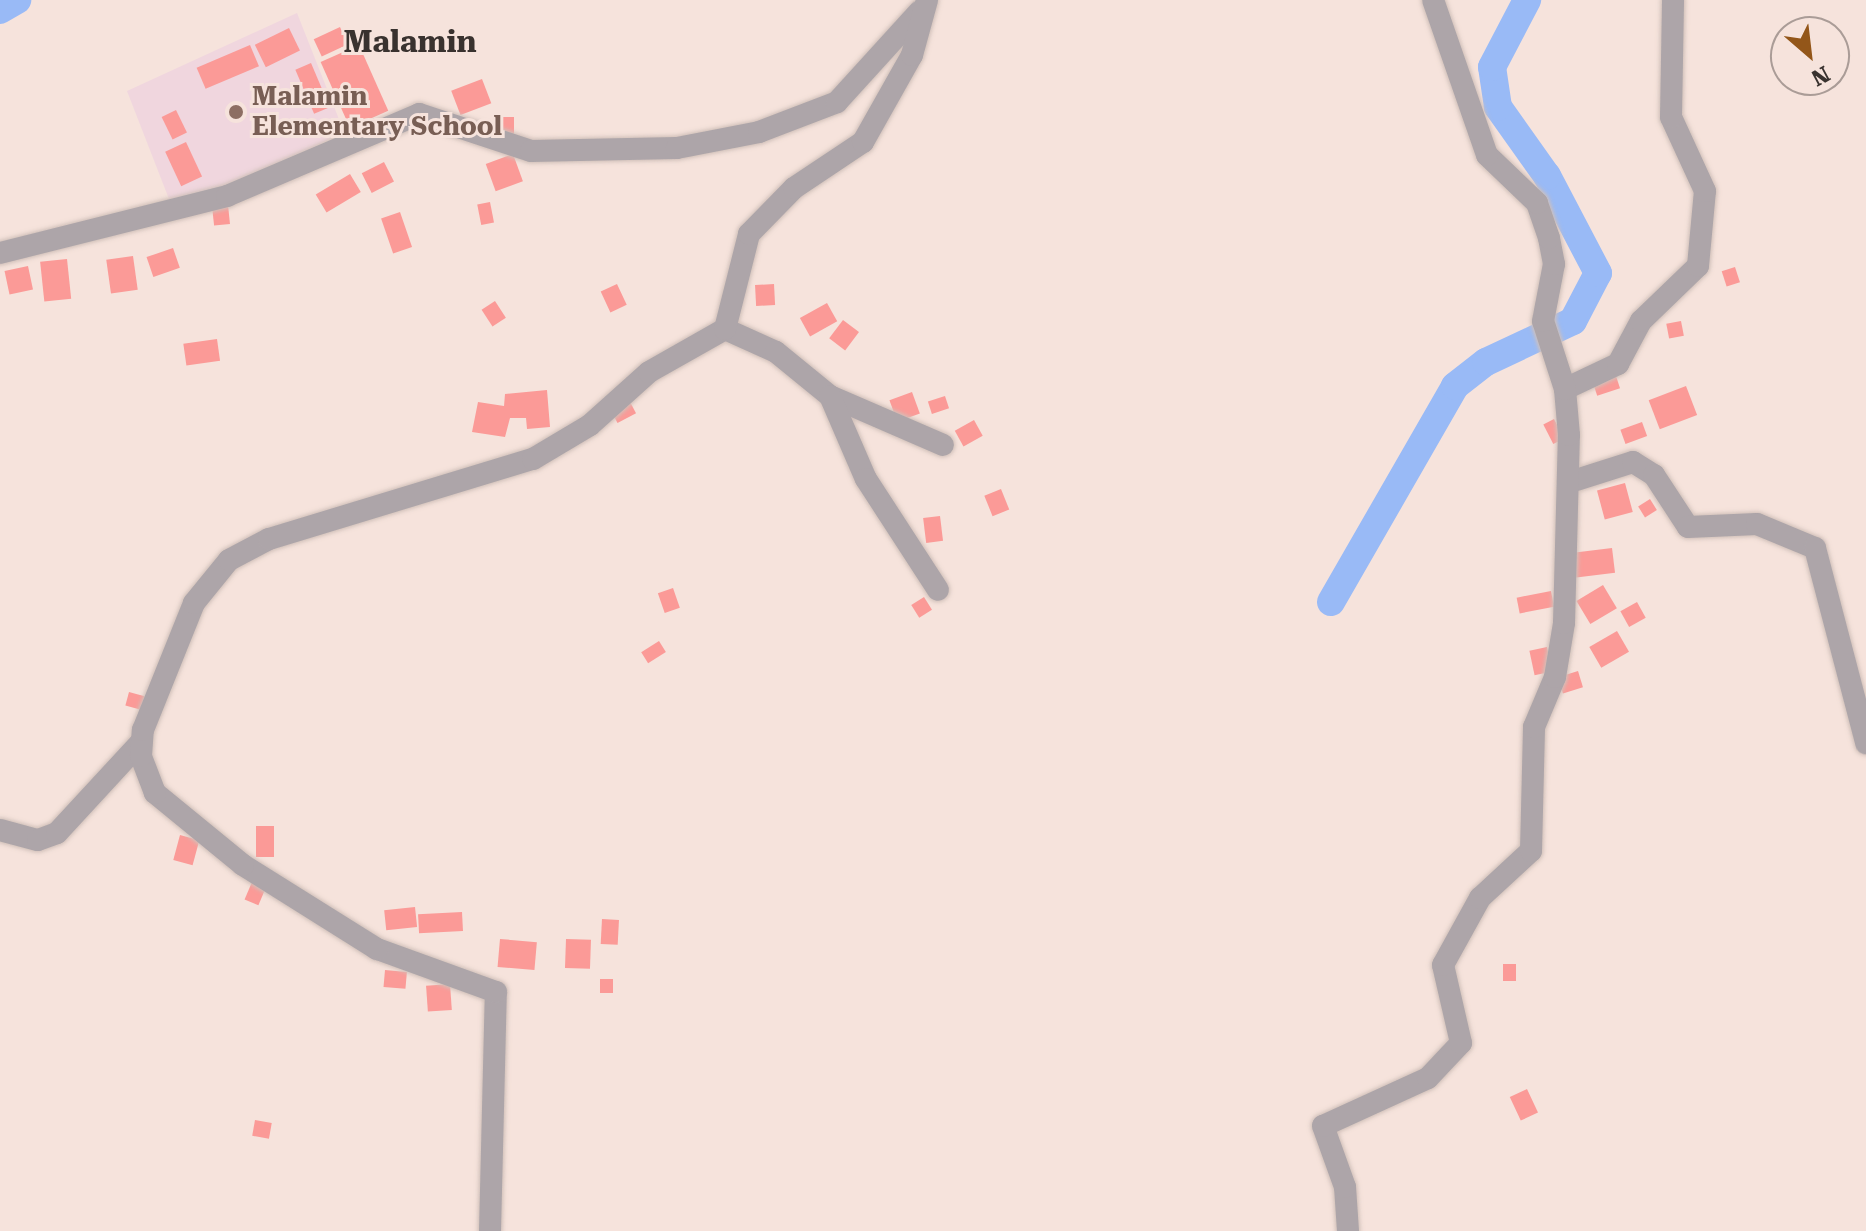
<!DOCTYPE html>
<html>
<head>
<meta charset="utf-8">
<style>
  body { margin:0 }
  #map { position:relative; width:1866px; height:1231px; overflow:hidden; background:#f6e3dc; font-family:"Roboto Serif",serif }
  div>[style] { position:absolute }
  .education>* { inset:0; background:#f0d6de }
  .river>* { height:28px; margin:-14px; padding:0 14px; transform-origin:14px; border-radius:14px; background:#99baf6 }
  .building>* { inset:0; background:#fb9a97; transform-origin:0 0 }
  .roads { filter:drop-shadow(0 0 2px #d0c0b9) drop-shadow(0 0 2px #d0c0b9) }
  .minor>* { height:22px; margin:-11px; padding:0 11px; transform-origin:11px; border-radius:11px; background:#ada5a9 }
  .dots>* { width:22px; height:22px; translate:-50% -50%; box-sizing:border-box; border:4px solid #f6e3dc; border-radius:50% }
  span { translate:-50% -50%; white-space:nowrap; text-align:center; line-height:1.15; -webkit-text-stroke:6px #f6e3dc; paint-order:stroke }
  .education-label { font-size:26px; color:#785e54; font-weight:700 }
  .left { translate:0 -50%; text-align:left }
  .quarter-label { font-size:30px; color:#39322f; font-weight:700 }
  .north { position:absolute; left:1770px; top:16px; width:80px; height:80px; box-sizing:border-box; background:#f6e3dc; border:2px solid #aa9c97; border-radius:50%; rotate:152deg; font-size:22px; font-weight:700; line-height:32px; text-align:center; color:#39322f }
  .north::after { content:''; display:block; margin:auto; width:28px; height:36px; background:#935619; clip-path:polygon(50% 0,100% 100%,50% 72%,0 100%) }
</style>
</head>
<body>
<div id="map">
  <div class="education">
    <i style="clip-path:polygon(297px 13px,344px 132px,240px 183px,169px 199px,127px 91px)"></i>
  </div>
  <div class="river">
    <i style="left:0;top:10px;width:20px;rotate:-30deg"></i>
    <i style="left:1331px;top:602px;width:249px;rotate:-60.1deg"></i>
    <i style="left:1455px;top:386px;width:39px;rotate:-38deg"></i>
    <i style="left:1486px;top:362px;width:96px;rotate:-25.2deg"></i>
    <i style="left:1573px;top:321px;width:54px;rotate:-62.5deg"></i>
    <i style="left:1598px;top:273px;width:110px;rotate:-117.7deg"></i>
    <i style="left:1547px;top:176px;width:85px;rotate:-125.4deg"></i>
    <i style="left:1498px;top:107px;width:40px;rotate:-98.5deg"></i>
    <i style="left:1492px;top:67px;width:76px;rotate:-62.4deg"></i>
  </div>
  <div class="building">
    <i style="left:340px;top:27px;width:19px;height:29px;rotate:65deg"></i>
    <i style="left:289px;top:28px;width:25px;height:38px;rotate:64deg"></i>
    <i style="left:250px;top:45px;width:23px;height:58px;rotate:67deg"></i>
    <i style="left:359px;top:45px;width:72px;height:42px;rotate:66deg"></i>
    <i style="left:311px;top:63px;width:48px;height:17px;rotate:67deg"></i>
    <i style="left:482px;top:79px;width:26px;height:33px;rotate:69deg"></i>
    <i style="left:176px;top:110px;width:25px;height:16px;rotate:64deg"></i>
    <i style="left:501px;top:117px;width:13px;height:17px"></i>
    <i style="left:186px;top:142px;width:38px;height:23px;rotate:65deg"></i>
    <i style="left:513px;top:154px;width:29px;height:29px;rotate:70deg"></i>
    <i style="left:384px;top:162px;width:22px;height:25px;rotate:63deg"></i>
    <i style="left:350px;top:174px;width:21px;height:40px;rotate:59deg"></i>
    <i style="left:490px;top:202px;width:21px;height:13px;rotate:79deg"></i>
    <i style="left:228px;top:205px;width:19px;height:16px;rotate:84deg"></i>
    <i style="left:400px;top:212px;width:37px;height:20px;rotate:71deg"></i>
    <i style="left:173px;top:248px;width:21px;height:28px;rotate:71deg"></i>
    <i style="left:133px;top:256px;width:34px;height:27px;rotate:82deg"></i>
    <i style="left:67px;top:259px;width:40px;height:27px;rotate:84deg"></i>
    <i style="left:28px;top:266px;width:24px;height:24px;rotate:78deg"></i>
    <i style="left:1735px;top:267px;width:16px;height:14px;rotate:72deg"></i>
    <i style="left:617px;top:284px;width:23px;height:18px;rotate:65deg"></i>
    <i style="left:774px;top:284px;width:21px;height:19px;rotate:87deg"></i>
    <i style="left:495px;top:301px;width:20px;height:16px;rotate:57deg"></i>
    <i style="left:827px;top:303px;width:21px;height:31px;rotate:61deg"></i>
    <i style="left:843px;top:320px;width:20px;height:23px;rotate:37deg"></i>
    <i style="left:1681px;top:321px;width:15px;height:15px;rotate:79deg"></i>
    <i style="left:217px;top:339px;width:22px;height:34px;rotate:82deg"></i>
    <i style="left:1616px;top:376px;width:13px;height:24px;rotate:72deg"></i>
    <i style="left:1686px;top:386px;width:31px;height:40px;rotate:69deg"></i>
    <i style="clip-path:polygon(547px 390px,550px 427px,527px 429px,526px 418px,510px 418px,505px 437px,472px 432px,478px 402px,504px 406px,505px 394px)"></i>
    <i style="left:912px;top:392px;width:23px;height:24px;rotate:70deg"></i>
    <i style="left:945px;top:396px;width:13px;height:18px;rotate:72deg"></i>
    <i style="left:629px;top:400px;width:15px;height:21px;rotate:62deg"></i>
    <i style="left:1554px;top:419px;width:22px;height:12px;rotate:63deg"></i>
    <i style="left:974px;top:420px;width:18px;height:22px;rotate:61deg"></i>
    <i style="left:1642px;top:422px;width:15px;height:23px;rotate:70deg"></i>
    <i style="left:1625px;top:483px;width:30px;height:29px;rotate:75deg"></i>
    <i style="left:1001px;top:489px;width:22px;height:18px;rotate:68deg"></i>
    <i style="left:1650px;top:499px;width:13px;height:14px;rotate:58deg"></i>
    <i style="left:940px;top:516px;width:25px;height:17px;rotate:83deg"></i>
    <i style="left:1612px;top:548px;width:25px;height:39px;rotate:83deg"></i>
    <i style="left:1603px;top:585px;width:27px;height:31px;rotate:59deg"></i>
    <i style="left:673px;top:588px;width:21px;height:16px;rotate:71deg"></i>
    <i style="left:1551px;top:591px;width:16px;height:35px;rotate:79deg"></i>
    <i style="left:924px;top:597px;width:15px;height:15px;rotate:58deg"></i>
    <i style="left:1637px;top:602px;width:18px;height:19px;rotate:61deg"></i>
    <i style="left:1617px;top:631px;width:24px;height:32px;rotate:60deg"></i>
    <i style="left:659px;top:641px;width:13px;height:21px;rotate:58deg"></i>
    <i style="left:1547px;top:647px;width:25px;height:18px;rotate:78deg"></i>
    <i style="left:1578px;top:671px;width:17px;height:21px;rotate:73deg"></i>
    <i style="left:129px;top:692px;width:16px;height:14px;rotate:15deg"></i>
    <i style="left:256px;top:826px;width:18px;height:31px"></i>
    <i style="left:180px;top:835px;width:20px;height:26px;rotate:15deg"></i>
    <i style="left:252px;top:882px;width:15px;height:19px;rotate:23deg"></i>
    <i style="left:415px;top:907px;width:20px;height:31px;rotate:84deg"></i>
    <i style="left:462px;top:912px;width:19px;height:44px;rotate:87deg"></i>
    <i style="left:602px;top:919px;width:17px;height:25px;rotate:3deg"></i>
    <i style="left:500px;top:939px;width:37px;height:28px;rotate:5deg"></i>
    <i style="left:566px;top:939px;width:25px;height:29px;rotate:2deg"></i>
    <i style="left:1503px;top:964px;width:13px;height:17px"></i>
    <i style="left:385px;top:970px;width:22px;height:17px;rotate:5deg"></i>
    <i style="left:613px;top:979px;width:14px;height:13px;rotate:90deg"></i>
    <i style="left:450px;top:984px;width:26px;height:24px;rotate:86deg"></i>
    <i style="left:1527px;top:1089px;width:26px;height:19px;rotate:65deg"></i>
    <i style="left:255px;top:1120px;width:17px;height:16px;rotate:10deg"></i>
  </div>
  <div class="roads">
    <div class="minor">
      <i style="left:0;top:253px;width:234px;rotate:-14.1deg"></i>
      <i style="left:227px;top:196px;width:209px;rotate:-23.1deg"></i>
      <i style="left:419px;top:114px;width:118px;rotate:18.3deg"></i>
      <i style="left:531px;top:151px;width:146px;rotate:-1.2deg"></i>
      <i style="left:677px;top:148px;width:84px;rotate:-11deg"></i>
      <i style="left:759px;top:132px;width:84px;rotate:-21deg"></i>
      <i style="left:837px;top:102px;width:122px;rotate:-47.7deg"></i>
      <i style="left:725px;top:329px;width:56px;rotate:24.3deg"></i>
      <i style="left:776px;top:352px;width:70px;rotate:39.2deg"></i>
      <i style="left:830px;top:396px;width:123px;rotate:23.4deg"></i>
      <i style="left:1565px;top:389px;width:59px;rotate:-25.3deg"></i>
      <i style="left:1618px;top:364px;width:49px;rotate:-61.9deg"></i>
      <i style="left:1641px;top:321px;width:79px;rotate:-44deg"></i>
      <i style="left:1698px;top:266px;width:75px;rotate:-84.7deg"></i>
      <i style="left:1705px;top:191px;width:81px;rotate:-114.7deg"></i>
      <i style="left:1671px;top:117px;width:117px;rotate:-89deg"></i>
      <i style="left:830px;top:396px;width:90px;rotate:66.6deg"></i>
      <i style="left:866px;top:479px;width:132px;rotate:57deg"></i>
      <i style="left:1570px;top:482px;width:66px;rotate:-17.6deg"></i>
      <i style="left:1633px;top:462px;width:25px;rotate:32deg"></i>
      <i style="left:1654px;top:475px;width:62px;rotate:56.8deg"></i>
      <i style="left:1688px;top:527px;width:69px;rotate:-2.5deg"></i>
      <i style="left:1757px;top:524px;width:63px;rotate:22.5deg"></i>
      <i style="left:1815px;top:548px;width:202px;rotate:75.3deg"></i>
      <i style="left:0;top:830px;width:39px;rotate:15deg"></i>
      <i style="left:38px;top:840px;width:20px;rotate:-20deg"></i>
      <i style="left:57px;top:833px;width:122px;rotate:-47.3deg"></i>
      <i style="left:490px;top:1231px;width:239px;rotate:-88.6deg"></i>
      <i style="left:496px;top:992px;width:127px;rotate:-160.1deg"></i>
      <i style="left:377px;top:949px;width:158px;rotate:-147.9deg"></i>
      <i style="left:243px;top:865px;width:114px;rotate:-140.7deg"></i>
      <i style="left:155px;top:793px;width:40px;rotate:-111deg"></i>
      <i style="left:141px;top:756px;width:26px;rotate:-86deg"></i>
      <i style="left:143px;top:730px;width:137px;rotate:-68.1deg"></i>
      <i style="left:194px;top:603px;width:55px;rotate:-50.9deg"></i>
      <i style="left:229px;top:560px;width:45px;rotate:-27.7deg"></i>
      <i style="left:269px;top:539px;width:276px;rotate:-16.9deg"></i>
      <i style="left:533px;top:459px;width:66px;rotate:-30.8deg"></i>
      <i style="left:590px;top:425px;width:79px;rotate:-41.9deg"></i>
      <i style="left:649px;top:372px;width:87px;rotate:-29.5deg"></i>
      <i style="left:725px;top:329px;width:98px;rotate:-75.8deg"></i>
      <i style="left:749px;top:234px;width:64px;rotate:-45.6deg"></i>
      <i style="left:794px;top:188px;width:83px;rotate:-33.7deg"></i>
      <i style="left:863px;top:142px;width:100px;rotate:-60.6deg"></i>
      <i style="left:912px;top:55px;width:57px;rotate:-74.7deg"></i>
      <i style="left:1348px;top:1231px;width:44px;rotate:-93.9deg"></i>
      <i style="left:1345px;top:1187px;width:65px;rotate:-109.8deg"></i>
      <i style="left:1323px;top:1126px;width:115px;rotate:-24.6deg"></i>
      <i style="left:1428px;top:1078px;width:48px;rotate:-46.7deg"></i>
      <i style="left:1461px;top:1043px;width:80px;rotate:-103deg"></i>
      <i style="left:1443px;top:965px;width:77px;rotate:-61.1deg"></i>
      <i style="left:1480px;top:898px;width:69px;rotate:-42.7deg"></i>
      <i style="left:1531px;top:851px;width:124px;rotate:-88.6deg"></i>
      <i style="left:1534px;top:727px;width:54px;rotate:-67.2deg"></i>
      <i style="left:1555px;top:677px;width:55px;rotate:-80.5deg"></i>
      <i style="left:1564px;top:623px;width:188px;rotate:-88.5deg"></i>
      <i style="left:1569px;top:435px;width:46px;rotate:-95deg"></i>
      <i style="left:1565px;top:389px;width:71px;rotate:-107.9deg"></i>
      <i style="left:1543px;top:321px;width:58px;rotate:-79.1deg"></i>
      <i style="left:1554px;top:264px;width:26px;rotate:-101deg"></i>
      <i style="left:1549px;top:238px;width:37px;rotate:-109deg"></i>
      <i style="left:1537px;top:203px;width:69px;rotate:-136.2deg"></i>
      <i style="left:1487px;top:155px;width:164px;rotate:-109.2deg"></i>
    </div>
  </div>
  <div class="dots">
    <i style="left:236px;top:112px;background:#8d6e63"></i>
  </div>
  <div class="education-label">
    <span class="left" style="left:252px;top:112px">Malamin<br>Elementary School</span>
  </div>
  <div class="quarter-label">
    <span style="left:410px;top:42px">Malamin</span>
  </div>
  <div class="north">N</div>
</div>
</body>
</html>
